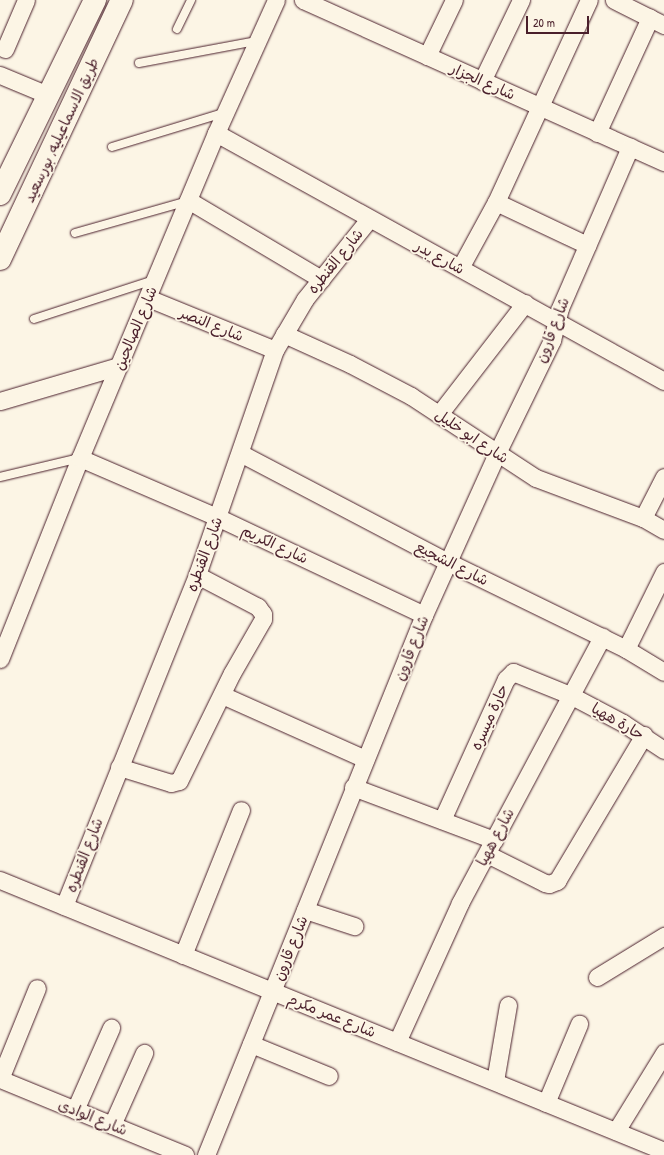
<!DOCTYPE html>
<html>
<head>
<meta charset="utf-8">
<style>
  body { margin:0 }
  #map { position:relative; width:664px; height:1155px; overflow:hidden; background:#fcf5e5; font-family:"Patrick Hand","Playpen Sans Arabic",sans-serif }
  div>[style] { position:absolute }
  .roads { filter:drop-shadow(0 0 1px #4a1f2b) drop-shadow(0 0 1px #4a1f2b) }
  .lane>* { height:8px; margin:-4px; padding:0 4px; transform-origin:4px; border-radius:4px; background:#fcf5e5 }
  .street>* { height:17px; margin:-8.5px; padding:0 8.5px; transform-origin:8.5px; border-radius:8.5px; background:#fcf5e5 }
  .highway>* { height:22px; margin:-11px; padding:0 11px; transform-origin:11px; border-radius:11px; background:#fcf5e5 }
  span { translate:-50% -50%; white-space:nowrap; text-align:center; line-height:1.15; -webkit-text-stroke:3.5px #fcf5e5; paint-order:stroke }
  .street-label { font-size:15px; color:#4a1f2b }
  .scale { position:absolute; left:526px; top:16px; width:63px; height:18px; box-sizing:border-box; border:2px solid #4a1f2b; border-top:0; padding-left:5px; font-size:12px; line-height:14px; white-space:nowrap; color:#4a1f2b; -webkit-text-stroke:3px #fcf5e5; paint-order:stroke }
</style>
</head>
<body>
<div id="map">
  <div class="roads">
    <div class="lane">
      <i style="left:177px;top:29px;width:32px;rotate:-64deg"></i>
      <i style="left:139px;top:63px;width:120px;rotate:-10.6deg"></i>
      <i style="left:112px;top:147px;width:116px;rotate:-17deg"></i>
      <i style="left:75px;top:233px;width:117px;rotate:-15.8deg"></i>
      <i style="left:34px;top:319px;width:126px;rotate:-18deg"></i>
      <i style="left:0;top:477px;width:82px;rotate:-13.4deg"></i>
    </div>
    <div class="street">
      <i style="left:303px;top:0;width:396px;rotate:24.2deg"></i>
      <i style="left:614px;top:0;width:56px;rotate:26.6deg"></i>
      <i style="left:5px;top:49px;width:53px;rotate:-66.8deg"></i>
      <i style="left:427px;top:56px;width:62px;rotate:-64.3deg"></i>
      <i style="left:0;top:75px;width:52px;rotate:22.6deg"></i>
      <i style="left:482px;top:81px;width:90px;rotate:-64.3deg"></i>
      <i style="left:216px;top:133px;width:512px;rotate:28.97deg"></i>
      <i style="left:597px;top:133px;width:127px;rotate:-65.3deg"></i>
      <i style="left:188px;top:200px;width:155px;rotate:30.7deg"></i>
      <i style="left:496px;top:202px;width:101px;rotate:25.3deg"></i>
      <i style="left:460px;top:268px;width:75px;rotate:-61.4deg"></i>
      <i style="left:496px;top:202px;width:222px;rotate:-65.3deg"></i>
      <i style="left:148px;top:298px;width:137px;rotate:22.3deg"></i>
      <i style="left:284px;top:334px;width:72px;rotate:24.4deg"></i>
      <i style="left:350px;top:364px;width:69px;rotate:27.7deg"></i>
      <i style="left:411px;top:396px;width:149px;rotate:33.3deg"></i>
      <i style="left:536px;top:478px;width:114px;rotate:20.5deg"></i>
      <i style="left:643px;top:518px;width:24px;rotate:30deg"></i>
      <i style="left:0;top:401px;width:124px;rotate:-16.4deg"></i>
      <i style="left:440px;top:413px;width:139px;rotate:-52.3deg"></i>
      <i style="left:240px;top:453px;width:235px;rotate:27.7deg"></i>
      <i style="left:448px;top:562px;width:198px;rotate:26deg"></i>
      <i style="left:626px;top:649px;width:44px;rotate:31.2deg"></i>
      <i style="left:80px;top:458px;width:149px;rotate:23.3deg"></i>
      <i style="left:217px;top:517px;width:229px;rotate:25.3deg"></i>
      <i style="left:643px;top:518px;width:46px;rotate:-62.9deg"></i>
      <i style="left:626px;top:649px;width:86px;rotate:-63.7deg"></i>
      <i style="left:0;top:659px;width:216px;rotate:-68.3deg"></i>
      <i style="left:80px;top:458px;width:352px;rotate:-67.3deg"></i>
      <i style="left:216px;top:133px;width:146px;rotate:-65.7deg"></i>
      <i style="left:222px;top:695px;width:157px;rotate:24.1deg"></i>
      <i style="left:119px;top:767px;width:54px;rotate:17.1deg"></i>
      <i style="left:171px;top:783px;width:8px;rotate:-14deg"></i>
      <i style="left:179px;top:781px;width:120px;rotate:-63.9deg"></i>
      <i style="left:232px;top:673px;width:62px;rotate:-60.1deg"></i>
      <i style="left:263px;top:619px;width:5px;rotate:-90deg"></i>
      <i style="left:263px;top:614px;width:9px;rotate:-126deg"></i>
      <i style="left:258px;top:607px;width:69px;rotate:-152.3deg"></i>
      <i style="left:353px;top:787px;width:151px;rotate:20.6deg"></i>
      <i style="left:442px;top:820px;width:155px;rotate:-65.6deg"></i>
      <i style="left:506px;top:679px;width:10px;rotate:-45deg"></i>
      <i style="left:513px;top:672px;width:61px;rotate:22deg"></i>
      <i style="left:570px;top:695px;width:60px;rotate:27.8deg"></i>
      <i style="left:623px;top:723px;width:49px;rotate:33.4deg"></i>
      <i style="left:487px;top:854px;width:65px;rotate:26.6deg"></i>
      <i style="left:545px;top:883px;width:4px;rotate:14deg"></i>
      <i style="left:549px;top:884px;width:9px;rotate:-21deg"></i>
      <i style="left:557px;top:881px;width:170px;rotate:-59.2deg"></i>
      <i style="left:0;top:880px;width:717px;rotate:22.2deg"></i>
      <i style="left:64px;top:906px;width:357px;rotate:-68.1deg"></i>
      <i style="left:197px;top:575px;width:238px;rotate:-70.9deg"></i>
      <i style="left:275px;top:350px;width:59px;rotate:-59.5deg"></i>
      <i style="left:305px;top:299px;width:102px;rotate:-51.3deg"></i>
      <i style="left:305px;top:910px;width:52px;rotate:18.1deg"></i>
      <i style="left:183px;top:955px;width:156px;rotate:-68.2deg"></i>
      <i style="left:597px;top:977px;width:79px;rotate:-31.5deg"></i>
      <i style="left:397px;top:1042px;width:153px;rotate:-65.6deg"></i>
      <i style="left:460px;top:903px;width:302px;rotate:-61.9deg"></i>
      <i style="left:251px;top:1044px;width:84px;rotate:22.3deg"></i>
      <i style="left:0;top:1079px;width:200px;rotate:22.3deg"></i>
      <i style="left:0;top:1079px;width:98px;rotate:-67.9deg"></i>
      <i style="left:495px;top:1081px;width:77px;rotate:-80.3deg"></i>
      <i style="left:546px;top:1103px;width:86px;rotate:-67.3deg"></i>
      <i style="left:75px;top:1110px;width:90px;rotate:-66.3deg"></i>
      <i style="left:112px;top:1125px;width:79px;rotate:-66deg"></i>
      <i style="left:616px;top:1131px;width:92px;rotate:-58.4deg"></i>
      <i style="left:206px;top:1155px;width:582px;rotate:-68.02deg"></i>
      <i style="left:424px;top:615px;width:178px;rotate:-65.7deg"></i>
      <i style="left:497px;top:453px;width:126px;rotate:-64deg"></i>
      <i style="left:552px;top:340px;width:33px;rotate:-76deg"></i>
      <i style="left:560px;top:308px;width:176px;rotate:-66.5deg"></i>
    </div>
    <div class="highway">
      <i style="left:0;top:194px;width:216px;rotate:-63.9deg"></i>
      <i style="left:0;top:259px;width:286px;rotate:-64.8deg"></i>
    </div>
  </div>
  <div class="street-label">
    <span style="left:483px;top:81px;rotate:24deg">شارع الجزار</span>
    <span style="left:61px;top:130px;rotate:-65deg">طريق الاسماعيليه, بورسعيد</span>
    <span style="left:440px;top:257px;rotate:29deg">شارع بدر</span>
    <span style="left:335px;top:261px;rotate:-51deg">شارع القنطره</span>
    <span style="left:212px;top:324px;rotate:22deg">شارع النصر</span>
    <span style="left:135px;top:328px;rotate:-67deg">شارع الصالحين</span>
    <span style="left:552px;top:330px;rotate:-69deg">شارع قارون</span>
    <span style="left:472px;top:436px;rotate:34deg">شارع ابو خليل</span>
    <span style="left:275px;top:544px;rotate:25deg">شارع الكريم</span>
    <span style="left:204px;top:554px;rotate:-70deg">شارع القنطره</span>
    <span style="left:452px;top:563px;rotate:27deg">شارع الشجيع</span>
    <span style="left:411px;top:648px;rotate:-68deg">شارع قارون</span>
    <span style="left:489px;top:717px;rotate:-66deg">حارة ميسره</span>
    <span style="left:618px;top:721px;rotate:30deg">حارة ههيا</span>
    <span style="left:495px;top:837px;rotate:-62deg">شارع ههيا</span>
    <span style="left:84px;top:855px;rotate:-69deg">شارع القنطره</span>
    <span style="left:290px;top:948px;rotate:-68deg">شارع قارون</span>
    <span style="left:332px;top:1015px;rotate:22deg">شارع عمر مكرم</span>
    <span style="left:93px;top:1117px;rotate:22deg">شارع الوادى</span>
  </div>
  <div class="scale">20 m</div>
</div>
</body>
</html>
